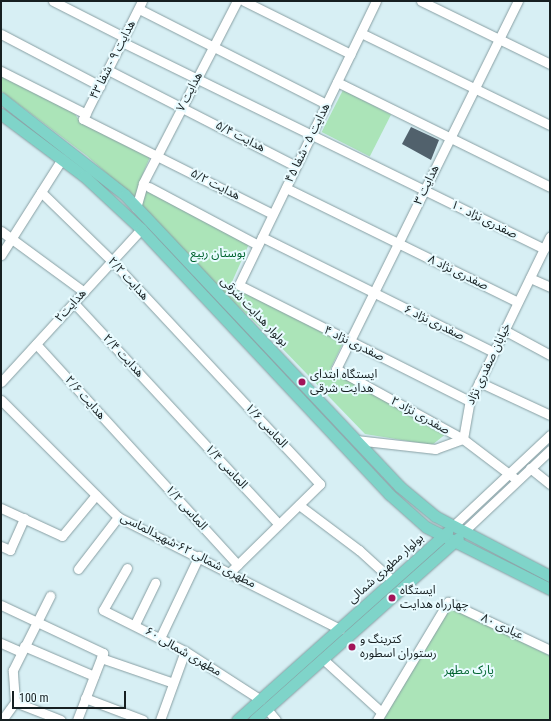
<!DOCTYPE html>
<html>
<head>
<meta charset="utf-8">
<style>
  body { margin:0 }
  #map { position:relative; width:551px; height:721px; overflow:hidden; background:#d7eff4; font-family:"Roboto Condensed","Noto Sans Arabic",sans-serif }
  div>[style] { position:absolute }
  .green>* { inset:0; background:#abe4b8; transform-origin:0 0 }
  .building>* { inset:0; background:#51616c }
  .roads { filter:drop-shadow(0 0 1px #889fa3) drop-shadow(0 0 1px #889fa3) }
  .minor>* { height:9px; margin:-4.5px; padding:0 4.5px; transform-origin:4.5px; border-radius:4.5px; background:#fff }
  .major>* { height:11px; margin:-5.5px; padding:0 5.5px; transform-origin:5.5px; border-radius:5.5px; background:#7fd4c9 }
  .dots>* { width:11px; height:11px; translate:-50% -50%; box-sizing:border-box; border:2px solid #e8fbff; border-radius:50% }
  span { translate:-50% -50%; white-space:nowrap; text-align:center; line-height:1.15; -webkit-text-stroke:4px #e8fbff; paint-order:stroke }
  .street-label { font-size:12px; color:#161f21 }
  .park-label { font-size:12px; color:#00642f }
  .poi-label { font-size:12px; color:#161f21 }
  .left { translate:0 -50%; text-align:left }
  .frame { position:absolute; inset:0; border:2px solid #161f21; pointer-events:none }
  .scale { position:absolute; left:12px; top:691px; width:114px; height:18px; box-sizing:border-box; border:2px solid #161f21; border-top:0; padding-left:5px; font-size:12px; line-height:14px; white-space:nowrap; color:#161f21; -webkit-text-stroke:3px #e8fbff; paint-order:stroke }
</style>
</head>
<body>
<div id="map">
  <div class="green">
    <i style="clip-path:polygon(1px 76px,73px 111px,81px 123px,150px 157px,142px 176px,146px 190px,249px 244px,231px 284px,343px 343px,330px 370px,447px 433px,432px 445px,365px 434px,277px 343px,210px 280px,129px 193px,87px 156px,1px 91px)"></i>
    <i style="left:343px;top:90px;width:54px;height:47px;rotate:27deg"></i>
    <i style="clip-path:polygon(451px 607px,550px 656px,550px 720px,384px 720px,388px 708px)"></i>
  </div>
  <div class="building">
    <i style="clip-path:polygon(411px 127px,439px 140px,431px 160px,402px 144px)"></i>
  </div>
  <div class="roads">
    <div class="minor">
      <i style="left:53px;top:1px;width:80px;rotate:26.9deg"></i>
      <i style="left:142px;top:1px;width:132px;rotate:116.6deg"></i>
      <i style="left:83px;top:119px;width:212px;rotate:26.6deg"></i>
      <i style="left:244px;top:1px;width:119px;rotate:26.4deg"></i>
      <i style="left:376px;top:1px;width:315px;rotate:115.8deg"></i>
      <i style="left:239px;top:285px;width:258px;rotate:26.7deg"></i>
      <i style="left:421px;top:1px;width:144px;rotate:26deg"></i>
      <i style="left:139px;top:9px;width:210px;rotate:26.9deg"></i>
      <i style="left:361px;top:33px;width:210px;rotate:26deg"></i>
      <i style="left:1px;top:34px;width:112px;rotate:27.7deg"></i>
      <i style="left:122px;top:42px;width:470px;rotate:26.1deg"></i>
      <i style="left:108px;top:70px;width:211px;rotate:27.1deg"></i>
      <i style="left:1px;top:71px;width:95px;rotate:26.8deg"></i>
      <i style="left:337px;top:82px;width:237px;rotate:26.2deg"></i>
      <i style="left:149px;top:187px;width:123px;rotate:28deg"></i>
      <i style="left:286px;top:188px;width:258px;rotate:26.2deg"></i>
      <i style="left:41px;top:192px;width:99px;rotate:44.2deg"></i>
      <i style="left:112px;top:261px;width:305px;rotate:47deg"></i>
      <i style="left:320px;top:484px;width:126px;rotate:135.6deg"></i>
      <i style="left:136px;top:208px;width:26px;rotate:-74deg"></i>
      <i style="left:143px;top:183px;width:205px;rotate:-62.7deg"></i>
      <i style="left:1px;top:231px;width:103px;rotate:36.3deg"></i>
      <i style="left:262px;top:237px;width:259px;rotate:26.4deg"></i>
      <i style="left:1px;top:255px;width:114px;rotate:-57.6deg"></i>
      <i style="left:530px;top:278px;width:22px;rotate:24deg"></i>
      <i style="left:74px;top:303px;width:301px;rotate:47.2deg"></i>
      <i style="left:504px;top:330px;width:52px;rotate:28.5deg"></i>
      <i style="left:36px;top:344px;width:299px;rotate:47.6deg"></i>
      <i style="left:1px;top:382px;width:207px;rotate:-47.5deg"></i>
      <i style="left:479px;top:382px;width:78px;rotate:24.9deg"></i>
      <i style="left:1px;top:400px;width:165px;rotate:45deg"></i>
      <i style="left:118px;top:517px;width:249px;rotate:26.8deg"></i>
      <i style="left:463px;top:439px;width:39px;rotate:-80deg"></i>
      <i style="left:470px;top:401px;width:183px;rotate:-64.1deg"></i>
      <i style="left:356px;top:440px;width:80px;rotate:6.5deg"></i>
      <i style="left:435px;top:449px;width:30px;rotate:-20deg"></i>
      <i style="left:530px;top:468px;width:26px;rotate:39deg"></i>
      <i style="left:517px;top:480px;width:68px;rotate:-142.8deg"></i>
      <i style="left:463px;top:439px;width:145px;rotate:-151.1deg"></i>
      <i style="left:336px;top:369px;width:411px;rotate:-63.7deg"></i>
      <i style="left:299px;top:505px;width:75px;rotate:36.9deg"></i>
      <i style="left:359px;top:550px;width:46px;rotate:42.4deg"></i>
      <i style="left:1px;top:508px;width:67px;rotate:24.7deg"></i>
      <i style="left:62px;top:536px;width:53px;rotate:-50.3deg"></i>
      <i style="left:453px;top:526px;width:133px;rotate:-43.2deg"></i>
      <i style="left:463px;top:532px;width:120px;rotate:-43.3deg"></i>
      <i style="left:1px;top:546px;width:10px;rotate:24deg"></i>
      <i style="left:10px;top:550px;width:35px;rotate:-66deg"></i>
      <i style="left:127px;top:568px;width:48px;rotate:119.7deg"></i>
      <i style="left:103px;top:610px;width:92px;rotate:26.6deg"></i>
      <i style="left:185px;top:651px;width:90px;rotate:32.8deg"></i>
      <i style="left:78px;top:569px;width:66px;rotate:-52.4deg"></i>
      <i style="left:1px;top:605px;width:113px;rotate:25.2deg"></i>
      <i style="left:103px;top:653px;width:72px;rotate:111.2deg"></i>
      <i style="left:135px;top:624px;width:46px;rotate:-64deg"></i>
      <i style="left:160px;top:638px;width:91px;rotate:-64.6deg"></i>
      <i style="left:1px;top:643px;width:22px;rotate:24deg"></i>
      <i style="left:24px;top:646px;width:76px;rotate:23.2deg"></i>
      <i style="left:101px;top:658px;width:76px;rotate:19.1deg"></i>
      <i style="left:324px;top:660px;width:76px;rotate:42.3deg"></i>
      <i style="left:85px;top:698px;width:62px;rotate:20.8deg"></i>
      <i style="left:15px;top:702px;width:49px;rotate:21.4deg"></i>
      <i style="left:267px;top:709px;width:14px;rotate:51deg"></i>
      <i style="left:2px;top:720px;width:22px;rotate:-54deg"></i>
      <i style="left:15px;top:702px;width:32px;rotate:-94deg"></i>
      <i style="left:13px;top:670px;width:83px;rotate:-63.4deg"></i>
      <i style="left:160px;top:720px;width:73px;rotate:-70.1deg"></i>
      <i style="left:377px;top:720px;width:138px;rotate:-59deg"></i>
      <i style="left:448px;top:602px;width:113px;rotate:25.2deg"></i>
    </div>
    <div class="major">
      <i style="left:1px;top:98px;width:157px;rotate:38deg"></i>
      <i style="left:125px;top:195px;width:400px;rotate:46.7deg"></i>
      <i style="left:399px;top:486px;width:47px;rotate:39.8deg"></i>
      <i style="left:435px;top:516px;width:130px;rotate:27.6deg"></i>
      <i style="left:1px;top:114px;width:104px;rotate:36.8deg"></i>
      <i style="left:84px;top:176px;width:78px;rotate:42.9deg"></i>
      <i style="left:141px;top:229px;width:363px;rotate:46.9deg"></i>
      <i style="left:389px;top:494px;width:50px;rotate:41.7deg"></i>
      <i style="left:426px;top:527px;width:139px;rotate:26.6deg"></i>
      <i style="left:237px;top:720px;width:282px;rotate:-41.8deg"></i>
      <i style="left:254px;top:720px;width:273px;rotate:-41.7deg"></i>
    </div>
  </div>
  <div class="dots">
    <i style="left:302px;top:382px;background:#a31459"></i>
    <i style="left:392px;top:598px;background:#a31459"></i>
    <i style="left:352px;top:647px;background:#a31459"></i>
  </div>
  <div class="street-label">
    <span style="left:113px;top:60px;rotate:-63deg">هدایت ۹ - شفا ۴۳</span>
    <span style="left:190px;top:92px;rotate:-63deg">هدایت ۷</span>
    <span style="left:240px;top:137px;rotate:27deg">هدایت ۵/۴</span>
    <span style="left:308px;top:143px;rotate:-64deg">هدایت ۵ - شفا ۴۵</span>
    <span style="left:215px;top:185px;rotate:27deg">هدایت ۵/۲</span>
    <span style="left:427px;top:185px;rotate:-64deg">هدایت ۳</span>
    <span style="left:484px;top:220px;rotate:26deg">صفدری نژاد ۱۰</span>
    <span style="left:458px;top:273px;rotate:26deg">صفدری نژاد ۸</span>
    <span style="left:128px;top:279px;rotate:47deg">هدایت ۲/۲</span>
    <span style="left:71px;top:306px;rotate:-48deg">هدایت۲</span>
    <span style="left:254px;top:312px;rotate:46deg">بولوار هدایت شرقی</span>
    <span style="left:434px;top:323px;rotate:26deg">صفدری نژاد ۶</span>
    <span style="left:354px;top:344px;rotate:26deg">صفدری نژاد ۴</span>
    <span style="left:123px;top:356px;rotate:47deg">هدایت ۲/۴</span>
    <span style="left:489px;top:364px;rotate:-65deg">خیابان صفدری نژاد</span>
    <span style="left:85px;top:398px;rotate:48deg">هدایت ۲/۶</span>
    <span style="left:420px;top:416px;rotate:29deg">صفدری نژاد ۲</span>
    <span style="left:266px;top:426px;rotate:47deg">الماسی ۱/۶</span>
    <span style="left:226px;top:467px;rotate:47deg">الماسی ۱/۴</span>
    <span style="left:186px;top:508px;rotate:48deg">الماسی ۱/۲</span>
    <span style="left:188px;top:551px;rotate:27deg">مطهری شمالی ۶۲-شهیدالماسی</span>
    <span style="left:386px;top:569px;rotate:-42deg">بولوار مطهری شمالی</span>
    <span style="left:502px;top:627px;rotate:25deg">عبادی ۸۰</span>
    <span style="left:183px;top:652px;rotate:30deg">مطهری شمالی ۶۰</span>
  </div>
  <div class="park-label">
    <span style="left:218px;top:254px">بوستان ربیع</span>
    <span style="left:469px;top:671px">پارک مطهر</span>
  </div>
  <div class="poi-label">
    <span class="left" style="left:310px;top:382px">ایستگاه ابتدای<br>هدایت شرقی</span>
    <span class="left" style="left:400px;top:598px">ایستگاه<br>چهارراه هدایت</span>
    <span class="left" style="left:360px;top:647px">کترینگ و<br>رستوران اسطوره</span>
  </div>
  <div class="frame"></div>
  <div class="scale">100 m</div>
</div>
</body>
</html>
